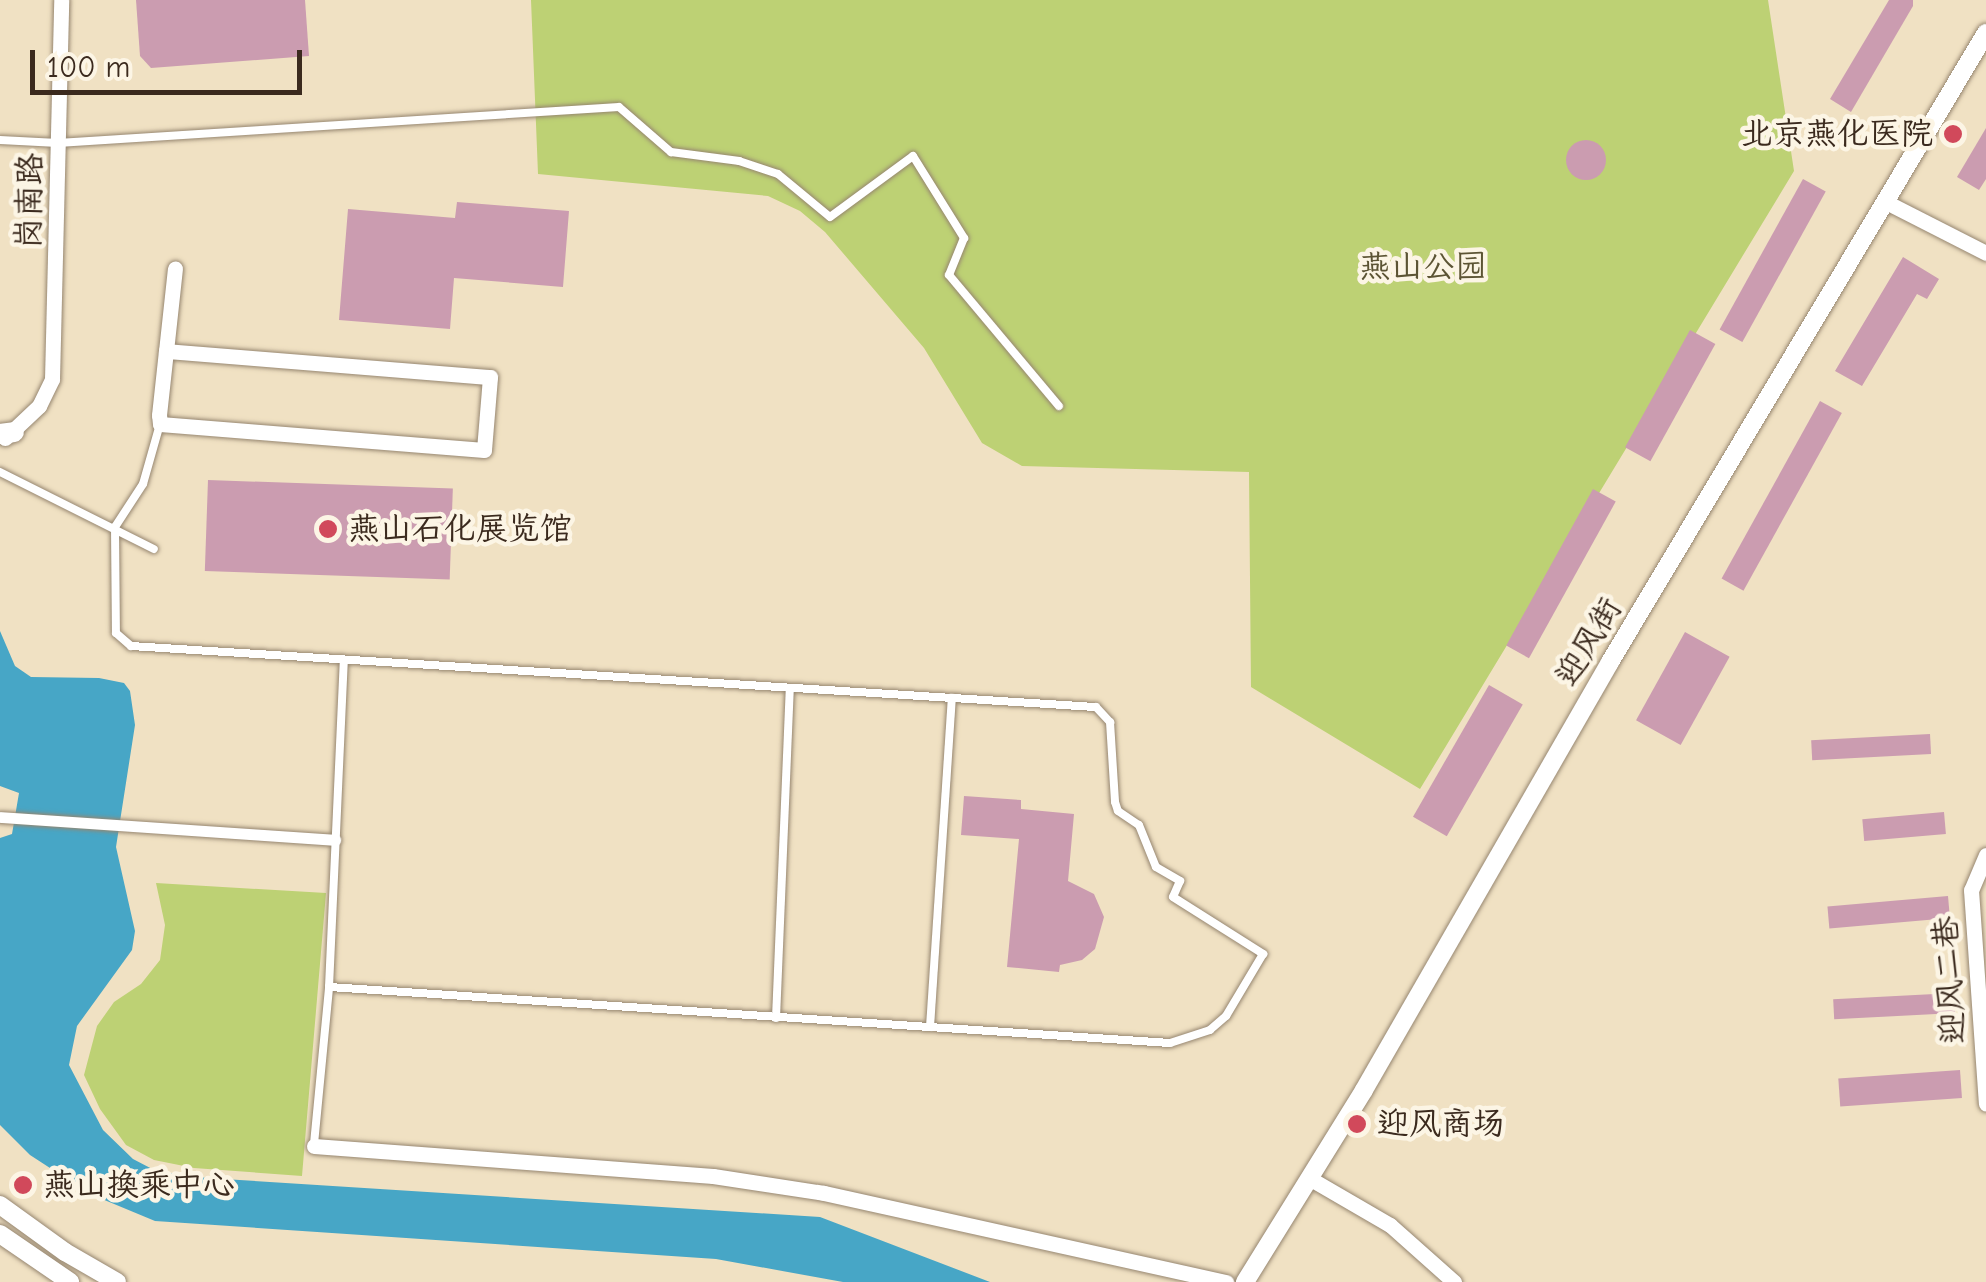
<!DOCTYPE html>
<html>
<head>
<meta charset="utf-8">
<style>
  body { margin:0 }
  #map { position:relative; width:1986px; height:1282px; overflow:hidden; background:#f0e1c3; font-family:"Comic Neue","LXGW WenKai TC",sans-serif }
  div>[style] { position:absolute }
  .green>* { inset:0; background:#bdd174 }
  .water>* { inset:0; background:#47a6c6 }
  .building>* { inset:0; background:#cb9cb0; transform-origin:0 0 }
  .round { border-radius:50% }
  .roads { filter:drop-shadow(0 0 2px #968670) drop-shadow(0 0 2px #968670) }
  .service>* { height:8px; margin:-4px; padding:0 4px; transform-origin:4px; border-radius:4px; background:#fff }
  .pedestrian>* { height:11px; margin:-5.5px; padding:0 5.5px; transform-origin:5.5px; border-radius:5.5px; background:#fff }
  .minor>* { height:15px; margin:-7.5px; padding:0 7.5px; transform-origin:7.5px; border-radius:7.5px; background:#fff }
  .tertiary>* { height:18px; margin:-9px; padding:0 9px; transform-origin:9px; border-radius:9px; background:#fff }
  .secondary>* { height:20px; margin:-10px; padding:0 10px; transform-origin:10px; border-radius:10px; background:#fff }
  .dots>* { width:28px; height:28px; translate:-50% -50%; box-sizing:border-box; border:5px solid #fcf5e5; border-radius:50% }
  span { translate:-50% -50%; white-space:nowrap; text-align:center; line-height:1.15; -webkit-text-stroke:9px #fcf5e5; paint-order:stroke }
  .poi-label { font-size:32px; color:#3b2a1e }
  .right { translate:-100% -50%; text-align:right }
  .left { translate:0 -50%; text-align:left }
  .street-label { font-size:32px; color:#3b2a1e }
  .park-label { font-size:32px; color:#5c5434 }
  .scale { position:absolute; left:30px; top:50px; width:272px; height:45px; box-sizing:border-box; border:5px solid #3b2a1e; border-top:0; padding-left:12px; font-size:30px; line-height:35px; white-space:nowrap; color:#3b2a1e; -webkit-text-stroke:8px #fcf5e5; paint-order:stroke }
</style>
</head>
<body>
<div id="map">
  <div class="green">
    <i style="clip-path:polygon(531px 0,1768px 0,1794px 171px,1420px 789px,1251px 687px,1249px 472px,1022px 466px,982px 443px,924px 348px,825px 232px,800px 211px,768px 196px,538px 174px)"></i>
    <i style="clip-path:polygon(156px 883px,326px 893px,302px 1176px,194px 1168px,154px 1160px,126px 1145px,100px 1109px,84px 1075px,97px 1026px,114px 1002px,141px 984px,160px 960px,165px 925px)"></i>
  </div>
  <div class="water">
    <i style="clip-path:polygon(0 631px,15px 666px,31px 677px,99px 678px,124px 683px,130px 691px,135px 725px,116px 847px,135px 931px,132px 950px,77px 1026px,69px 1065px,103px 1130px,133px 1159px,156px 1171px,207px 1178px,820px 1217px,990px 1282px,843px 1282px,716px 1259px,155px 1221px,90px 1194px,30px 1155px,0 1125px,0 838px,12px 834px,19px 793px,0 786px)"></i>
  </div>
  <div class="building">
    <i style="clip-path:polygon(136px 0,305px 0,309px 56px,151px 68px,140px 56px)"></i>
    <i style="clip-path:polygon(1889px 0,1913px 0,1913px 6px,1851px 112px,1830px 99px)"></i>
    <i style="clip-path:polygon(1986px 128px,1986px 179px,1979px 190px,1957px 177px)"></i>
    <i class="round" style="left:1566px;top:140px;width:40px;height:40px"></i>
    <i style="left:1803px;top:179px;width:26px;height:172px;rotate:29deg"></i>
    <i style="clip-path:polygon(457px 202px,569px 211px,563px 287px,454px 278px,450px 329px,339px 320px,348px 209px,455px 218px)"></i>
    <i style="clip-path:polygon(1903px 257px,1939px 279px,1927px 299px,1917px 294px,1862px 386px,1835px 371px)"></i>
    <i style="left:1690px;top:330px;width:29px;height:134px;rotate:29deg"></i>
    <i style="left:1820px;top:401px;width:25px;height:203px;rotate:29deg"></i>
    <i style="left:208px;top:480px;width:245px;height:91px;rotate:2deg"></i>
    <i style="left:1593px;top:489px;width:26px;height:179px;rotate:29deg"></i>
    <i style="left:1685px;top:632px;width:51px;height:101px;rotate:29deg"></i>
    <i style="left:1489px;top:685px;width:39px;height:152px;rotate:30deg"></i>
    <i style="left:1930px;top:734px;width:20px;height:119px;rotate:87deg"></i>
    <i style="clip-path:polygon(964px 796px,1021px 800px,1021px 809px,1074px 814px,1068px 881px,1094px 894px,1104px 917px,1095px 949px,1082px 960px,1060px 965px,1059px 972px,1007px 967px,1019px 839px,961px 835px)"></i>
    <i style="left:1944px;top:812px;width:22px;height:82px;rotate:85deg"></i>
    <i style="left:1948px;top:896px;width:22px;height:121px;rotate:85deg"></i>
    <i style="left:1954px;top:993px;width:20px;height:121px;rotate:87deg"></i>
    <i style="left:1960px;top:1070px;width:28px;height:122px;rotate:86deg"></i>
  </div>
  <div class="roads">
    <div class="service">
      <i style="left:0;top:140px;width:58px;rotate:3deg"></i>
      <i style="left:58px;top:143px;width:562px;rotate:-3.67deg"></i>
      <i style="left:619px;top:107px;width:69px;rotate:40.9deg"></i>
      <i style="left:671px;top:152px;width:69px;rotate:7.5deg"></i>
      <i style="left:739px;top:161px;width:41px;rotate:18.4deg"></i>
      <i style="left:778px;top:174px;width:67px;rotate:39.6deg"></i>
      <i style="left:830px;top:217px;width:103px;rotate:-36.3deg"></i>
      <i style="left:913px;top:156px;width:97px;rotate:58.1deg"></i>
      <i style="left:964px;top:238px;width:40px;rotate:112deg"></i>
      <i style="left:949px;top:275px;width:171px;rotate:50deg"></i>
      <i style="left:160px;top:424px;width:62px;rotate:105.8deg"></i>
      <i style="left:143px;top:484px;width:51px;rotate:123.1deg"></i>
      <i style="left:115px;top:527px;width:106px;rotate:89.5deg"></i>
      <i style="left:116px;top:633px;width:20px;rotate:41deg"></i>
      <i style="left:131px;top:646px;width:967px;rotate:3.62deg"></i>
      <i style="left:1096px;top:707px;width:21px;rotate:47deg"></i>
      <i style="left:1110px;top:722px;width:80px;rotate:86.4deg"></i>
      <i style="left:1115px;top:802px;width:9px;rotate:72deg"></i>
      <i style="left:1118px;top:811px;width:25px;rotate:34deg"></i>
      <i style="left:1139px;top:825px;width:45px;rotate:68deg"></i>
      <i style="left:1156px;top:867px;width:28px;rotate:30deg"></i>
      <i style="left:1180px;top:881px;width:17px;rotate:114deg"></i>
      <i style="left:1173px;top:897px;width:107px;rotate:32.3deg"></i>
      <i style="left:1263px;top:954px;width:72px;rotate:120.8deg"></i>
      <i style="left:1226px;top:1016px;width:21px;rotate:139deg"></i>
      <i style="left:1210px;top:1030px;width:42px;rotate:162deg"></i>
      <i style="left:1170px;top:1043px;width:843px;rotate:-176.19deg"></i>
      <i style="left:0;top:472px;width:172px;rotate:26.6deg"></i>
      <i style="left:776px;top:1018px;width:328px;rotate:-87.6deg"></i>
      <i style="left:930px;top:1027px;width:330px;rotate:-86.2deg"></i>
      <i style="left:314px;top:1144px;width:158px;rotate:-84.5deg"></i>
      <i style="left:329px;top:987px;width:327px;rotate:-87.4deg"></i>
    </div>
    <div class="pedestrian">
      <i style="left:0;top:817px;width:336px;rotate:3.9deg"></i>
    </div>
    <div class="minor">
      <i style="left:1888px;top:203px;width:110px;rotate:27deg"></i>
      <i style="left:166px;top:351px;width:325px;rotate:4.6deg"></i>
      <i style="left:490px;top:377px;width:73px;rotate:94.7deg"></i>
      <i style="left:484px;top:450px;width:325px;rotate:-175.4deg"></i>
      <i style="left:160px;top:424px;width:9px;rotate:-96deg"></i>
      <i style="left:159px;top:415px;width:64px;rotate:-83.8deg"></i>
      <i style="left:166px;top:351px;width:83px;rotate:-83.8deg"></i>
      <i style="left:5px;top:438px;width:47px;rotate:-43.3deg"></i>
      <i style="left:39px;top:406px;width:30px;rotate:-64deg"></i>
      <i style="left:52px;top:379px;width:379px;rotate:-88.6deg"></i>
      <i style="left:1986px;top:855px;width:38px;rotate:113deg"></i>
      <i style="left:1971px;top:890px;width:214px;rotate:86deg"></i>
      <i style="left:314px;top:1146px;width:400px;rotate:4.3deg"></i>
      <i style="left:713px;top:1176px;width:112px;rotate:8.7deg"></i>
      <i style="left:824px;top:1193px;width:412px;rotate:12.5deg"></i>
      <i style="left:1309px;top:1178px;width:94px;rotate:30.1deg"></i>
      <i style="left:1390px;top:1225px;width:86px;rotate:41.7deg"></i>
    </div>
    <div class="tertiary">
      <i style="left:0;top:1205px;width:80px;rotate:35.9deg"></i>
      <i style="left:65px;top:1252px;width:60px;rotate:30deg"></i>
      <i style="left:0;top:1234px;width:85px;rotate:34.4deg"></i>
      <i style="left:1245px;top:1282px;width:226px;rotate:-58.2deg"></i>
      <i style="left:1364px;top:1090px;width:494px;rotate:-60.1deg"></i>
      <i style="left:1610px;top:662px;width:733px;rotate:-59.13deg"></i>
    </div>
    <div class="secondary">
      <i style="left:0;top:434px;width:14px;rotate:-8deg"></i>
    </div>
  </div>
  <div class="dots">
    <i style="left:1953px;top:134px;background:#d1495b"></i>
    <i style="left:328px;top:529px;background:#d1495b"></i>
    <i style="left:1357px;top:1124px;background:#d1495b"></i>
    <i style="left:23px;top:1185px;background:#d1495b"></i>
  </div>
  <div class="poi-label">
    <span class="right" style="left:1933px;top:134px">北京燕化医院</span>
    <span class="left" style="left:348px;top:529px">燕山石化展览馆</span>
    <span class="left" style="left:1377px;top:1124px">迎风商场</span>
    <span class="left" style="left:43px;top:1185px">燕山换乘中心</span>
  </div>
  <div class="street-label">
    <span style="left:30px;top:201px;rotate:-89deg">岗南路</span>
    <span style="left:1589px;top:642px;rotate:-59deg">迎风街</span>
    <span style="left:1950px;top:980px;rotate:-94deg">迎风二巷</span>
  </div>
  <div class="park-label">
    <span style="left:1423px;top:267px">燕山公园</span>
  </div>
  <div class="scale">100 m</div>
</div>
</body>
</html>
